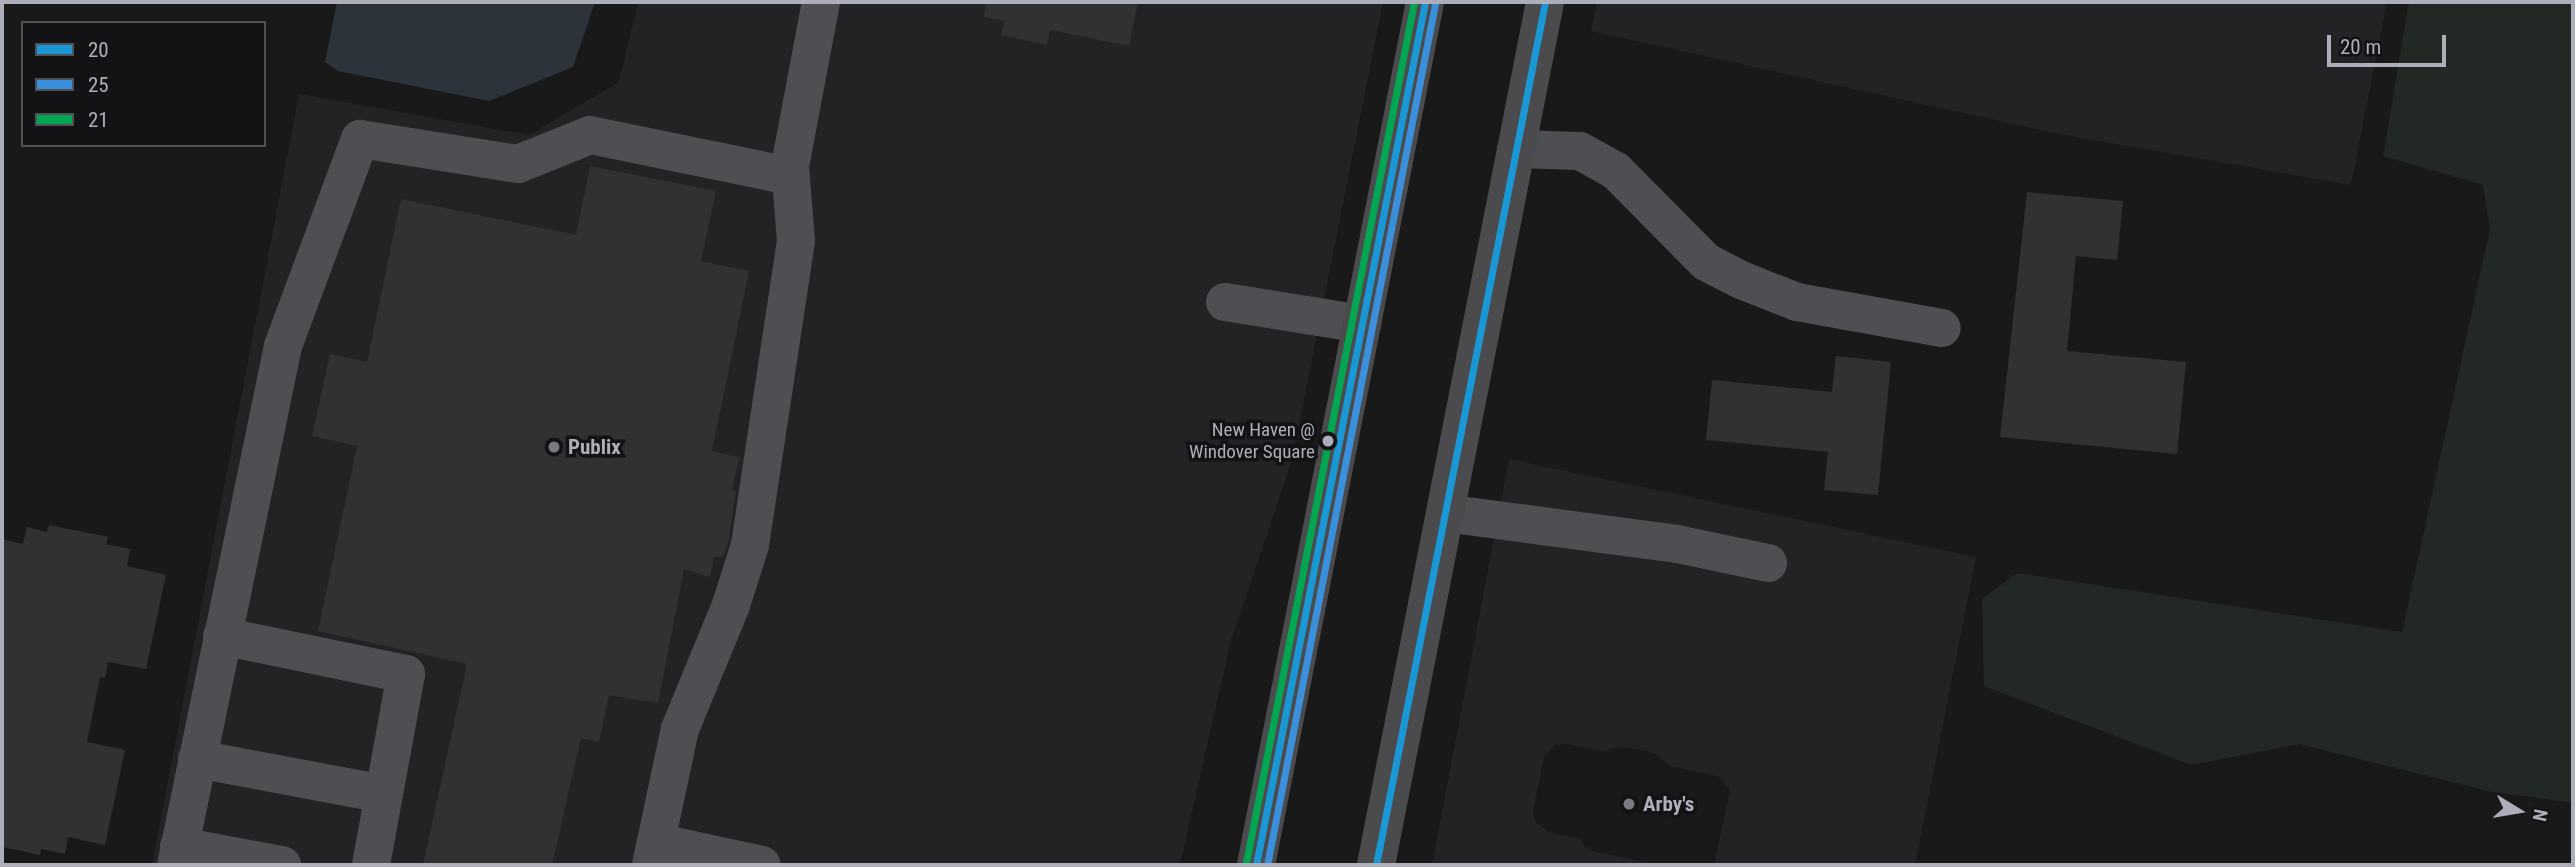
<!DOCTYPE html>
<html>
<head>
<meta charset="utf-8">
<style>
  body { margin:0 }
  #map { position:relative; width:2575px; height:867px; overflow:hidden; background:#191919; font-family:"Roboto Condensed",sans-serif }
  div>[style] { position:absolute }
  .built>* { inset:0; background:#232325 }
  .green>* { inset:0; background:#222823 }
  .water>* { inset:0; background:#2d333b }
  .building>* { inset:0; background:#313132 }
  .minor>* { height:38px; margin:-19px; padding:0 19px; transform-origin:19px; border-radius:19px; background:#4e4f52 }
  .major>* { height:38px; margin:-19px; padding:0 19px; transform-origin:19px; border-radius:19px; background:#4b4b4e }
  .bus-1>* { height:7px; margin:-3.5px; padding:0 3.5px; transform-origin:3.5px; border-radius:3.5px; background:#1998d5 }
  .bus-2>* { height:7px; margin:-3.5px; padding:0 3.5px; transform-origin:3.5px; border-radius:3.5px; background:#3a90db }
  .bus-3>* { height:7px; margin:-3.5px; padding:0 3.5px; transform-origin:3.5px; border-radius:3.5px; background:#00a651 }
  .dots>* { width:19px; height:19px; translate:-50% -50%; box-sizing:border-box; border:4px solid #131315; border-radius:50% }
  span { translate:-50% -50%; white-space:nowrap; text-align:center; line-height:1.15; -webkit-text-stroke:7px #131315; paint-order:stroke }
  .bus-label { font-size:19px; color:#acafb9 }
  .right { translate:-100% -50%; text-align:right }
  .poi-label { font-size:21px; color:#acafb9; font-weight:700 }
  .left { translate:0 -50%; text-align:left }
  .frame { position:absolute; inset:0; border:4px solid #acafb9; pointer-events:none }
  .legend { position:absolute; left:21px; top:21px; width:245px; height:126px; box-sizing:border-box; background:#131315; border:2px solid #505157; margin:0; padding:9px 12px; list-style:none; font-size:21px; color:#acafb9 }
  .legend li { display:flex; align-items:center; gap:14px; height:35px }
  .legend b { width:35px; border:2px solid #505157 }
  .north { position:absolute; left:2484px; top:776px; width:70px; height:70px; -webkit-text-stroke:5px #131315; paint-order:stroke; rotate:101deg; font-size:19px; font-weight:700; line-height:28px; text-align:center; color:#acafb9 }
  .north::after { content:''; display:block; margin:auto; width:24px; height:32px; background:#acafb9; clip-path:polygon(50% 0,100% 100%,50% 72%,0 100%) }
  .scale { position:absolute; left:2327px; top:35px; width:119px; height:32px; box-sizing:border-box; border:4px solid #acafb9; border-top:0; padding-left:9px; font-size:21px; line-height:24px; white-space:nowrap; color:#acafb9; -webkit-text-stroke:5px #131315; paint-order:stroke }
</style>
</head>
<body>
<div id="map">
  <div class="built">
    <i style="clip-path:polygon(638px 2px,1383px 2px,1292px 460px,1231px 640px,1180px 865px,152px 865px,299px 94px,529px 135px,619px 82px)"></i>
    <i style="clip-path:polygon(1597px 2px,2387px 2px,2351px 185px,2059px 134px,1591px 31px)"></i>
    <i style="clip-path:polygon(1509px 459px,1976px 557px,1915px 865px,1714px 865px,1730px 791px,1720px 777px,1670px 766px,1655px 753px,1625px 747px,1613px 748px,1606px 752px,1567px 744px,1555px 745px,1544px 757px,1533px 811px,1535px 822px,1549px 832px,1580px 839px,1585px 847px,1596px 852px,1658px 865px,1432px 865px)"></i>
  </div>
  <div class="green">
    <i style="clip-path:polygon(2409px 2px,2573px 2px,2573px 803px,2488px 791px,2299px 744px,2191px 765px,1984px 686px,1982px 599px,2017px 573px,2402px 632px,2490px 229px,2483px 185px,2383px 156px)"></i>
  </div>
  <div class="water">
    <i style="clip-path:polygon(337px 2px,595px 2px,573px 67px,489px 101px,338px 71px,325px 62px)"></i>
  </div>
  <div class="building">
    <i style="clip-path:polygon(986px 2px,1138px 2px,1129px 46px,1050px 30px,1047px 45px,1001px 35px,1004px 21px,984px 17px)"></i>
    <i style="clip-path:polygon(590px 166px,716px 191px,701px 261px,749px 271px,712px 451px,739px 457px,732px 490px,736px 491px,729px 540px,723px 558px,714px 556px,710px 577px,684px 569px,658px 703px,609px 695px,599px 742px,581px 738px,552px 865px,423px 865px,467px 664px,318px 631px,357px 446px,312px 436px,330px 354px,367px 362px,401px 199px,576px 235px)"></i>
    <i style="clip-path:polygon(2027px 192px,2123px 201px,2117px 260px,2076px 256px,2067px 351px,2186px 362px,2177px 454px,2000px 437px)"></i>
    <i style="clip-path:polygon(1836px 356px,1891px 362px,1878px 495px,1824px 490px,1828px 452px,1706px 440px,1712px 380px,1832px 392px)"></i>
    <i style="clip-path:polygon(49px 525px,108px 537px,106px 544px,130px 549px,127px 566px,166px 575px,146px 669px,108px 662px,105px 678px,100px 677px,87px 742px,125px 750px,105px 845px,68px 837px,65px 854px,41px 849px,40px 855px,2px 847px,2px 539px,23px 544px,27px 527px,47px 532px)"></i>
  </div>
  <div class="minor">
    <i style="left:1516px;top:149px;width:64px;rotate:1.8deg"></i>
    <i style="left:1580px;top:151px;width:41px;rotate:29.1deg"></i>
    <i style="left:1616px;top:171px;width:128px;rotate:45.3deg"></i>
    <i style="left:1706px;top:262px;width:39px;rotate:27deg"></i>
    <i style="left:1741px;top:280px;width:60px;rotate:21.4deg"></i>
    <i style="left:1797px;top:302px;width:147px;rotate:10.2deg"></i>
    <i style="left:1225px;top:302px;width:139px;rotate:9.1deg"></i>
    <i style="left:1445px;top:513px;width:234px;rotate:7.6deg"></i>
    <i style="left:1677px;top:544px;width:93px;rotate:11.8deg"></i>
    <i style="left:222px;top:636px;width:188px;rotate:11.7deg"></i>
    <i style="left:406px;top:674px;width:194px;rotate:100.4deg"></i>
    <i style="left:197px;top:759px;width:190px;rotate:10.6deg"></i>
    <i style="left:656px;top:842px;width:108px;rotate:12.2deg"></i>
    <i style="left:179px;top:846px;width:105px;rotate:10.5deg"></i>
    <i style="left:176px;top:865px;width:530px;rotate:-78.35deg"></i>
    <i style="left:283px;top:346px;width:221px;rotate:-69.6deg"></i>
    <i style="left:360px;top:139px;width:160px;rotate:9deg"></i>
    <i style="left:518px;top:164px;width:78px;rotate:-21.9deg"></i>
    <i style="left:590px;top:135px;width:204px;rotate:11.6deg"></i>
    <i style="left:651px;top:865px;width:139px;rotate:-78deg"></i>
    <i style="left:680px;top:729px;width:134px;rotate:-67.6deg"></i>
    <i style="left:731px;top:605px;width:63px;rotate:-72.4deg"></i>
    <i style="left:750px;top:545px;width:307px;rotate:-81.4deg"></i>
    <i style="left:796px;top:241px;width:75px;rotate:-94.6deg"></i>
    <i style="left:790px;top:166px;width:167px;rotate:-79.3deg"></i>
  </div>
  <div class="major">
    <i style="left:1256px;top:865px;width:879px;rotate:-78.92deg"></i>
    <i style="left:1376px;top:865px;width:879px;rotate:-78.92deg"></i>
  </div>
  <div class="bus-1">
    <i style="left:1256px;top:865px;width:879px;rotate:-78.92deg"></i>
    <i style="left:1376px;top:865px;width:879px;rotate:-78.92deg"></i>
  </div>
  <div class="bus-2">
    <i style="left:1267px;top:865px;width:877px;rotate:-78.96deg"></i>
  </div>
  <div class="bus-3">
    <i style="left:1246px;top:863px;width:877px;rotate:-78.96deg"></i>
  </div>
  <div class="dots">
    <i style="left:1328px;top:441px;background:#acafb9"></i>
    <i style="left:554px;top:447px;background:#797a81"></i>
    <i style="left:1629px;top:804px;background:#797a81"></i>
  </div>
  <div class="bus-label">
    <span class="right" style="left:1315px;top:441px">New Haven @<br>Windover Square</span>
  </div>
  <div class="poi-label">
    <span class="left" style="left:568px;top:447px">Publix</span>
    <span class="left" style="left:1643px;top:804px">Arby's</span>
  </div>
  <div class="frame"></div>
  <ul class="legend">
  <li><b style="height:9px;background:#1998d5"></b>20</li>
  <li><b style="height:9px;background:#3a90db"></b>25</li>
  <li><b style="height:9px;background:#00a651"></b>21</li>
  </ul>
  <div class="north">N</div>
  <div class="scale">20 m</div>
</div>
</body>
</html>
